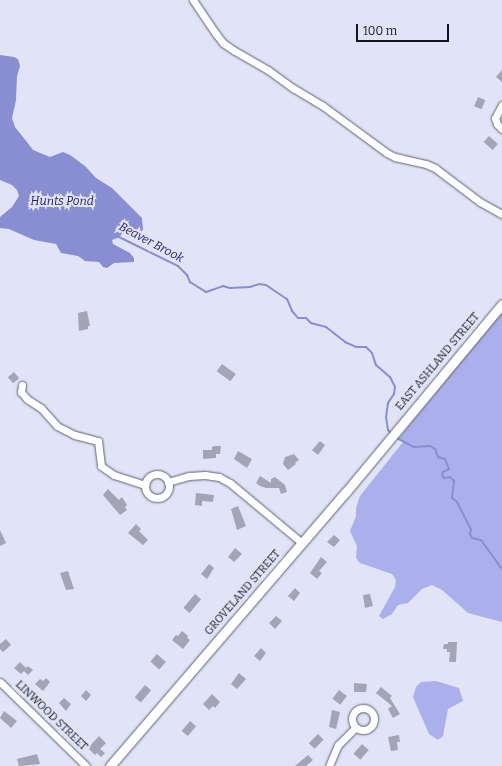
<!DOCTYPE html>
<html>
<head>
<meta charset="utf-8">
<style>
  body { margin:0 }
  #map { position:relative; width:502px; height:766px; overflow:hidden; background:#e1e3f6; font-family:Bitter,serif }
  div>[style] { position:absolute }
  .green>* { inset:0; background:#abb0ed }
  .water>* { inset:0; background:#898ed2 }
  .stream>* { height:2px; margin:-1px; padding:0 1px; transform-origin:1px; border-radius:1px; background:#898ed2 }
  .building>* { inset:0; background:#a3a5b7; transform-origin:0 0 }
  .roads { filter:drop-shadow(0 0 1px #5f6171) drop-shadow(0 0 1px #5f6171) }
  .minor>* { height:7px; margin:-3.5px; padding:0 3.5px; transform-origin:3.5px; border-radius:3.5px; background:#fff }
  .minor>.ring { margin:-3.5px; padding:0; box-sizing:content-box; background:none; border:7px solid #fff; border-radius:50% }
  .major>* { height:9px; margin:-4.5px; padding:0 4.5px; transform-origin:4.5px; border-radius:4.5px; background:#fff }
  span { translate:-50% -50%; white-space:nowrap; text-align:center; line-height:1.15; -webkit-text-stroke:4px #e1e3f6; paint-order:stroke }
  .street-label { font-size:11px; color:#16171e }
  .water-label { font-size:12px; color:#292070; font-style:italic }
  .scale { position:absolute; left:356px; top:24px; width:93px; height:18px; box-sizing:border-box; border:2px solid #16171e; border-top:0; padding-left:5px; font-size:12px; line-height:14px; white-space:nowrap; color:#16171e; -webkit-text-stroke:3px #e1e3f6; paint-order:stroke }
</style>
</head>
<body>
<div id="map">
  <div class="green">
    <i style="clip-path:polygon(502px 311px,502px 622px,468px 613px,442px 590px,432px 585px,422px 589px,408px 603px,398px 605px,392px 614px,383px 619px,379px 616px,395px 587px,396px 580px,392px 574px,360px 563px,356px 558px,357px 546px,350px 531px,356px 516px,356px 508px,360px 496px,403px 442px,398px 439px)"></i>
    <i style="clip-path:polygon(436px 681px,459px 688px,463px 701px,448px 709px,443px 736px,438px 740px,429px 734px,413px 697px,416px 687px,421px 682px)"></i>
  </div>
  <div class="water">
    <i style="clip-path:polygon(0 55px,14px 57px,18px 59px,20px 66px,17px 76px,16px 100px,12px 118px,15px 127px,30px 146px,33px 150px,50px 157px,63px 152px,70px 155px,85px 166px,96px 178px,112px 188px,142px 218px,143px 230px,138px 234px,122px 233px,120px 237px,112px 240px,113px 244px,130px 253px,134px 258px,134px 262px,114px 263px,107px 268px,103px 267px,99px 262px,85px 261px,78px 256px,61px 253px,56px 244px,34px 240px,9px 229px,0 228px,0 217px,12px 207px,19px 196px,17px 190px,12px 185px,0 180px)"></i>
  </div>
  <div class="stream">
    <i style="left:119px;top:237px;width:66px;rotate:26.2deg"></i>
    <i style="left:178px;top:266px;width:13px;rotate:45deg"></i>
    <i style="left:187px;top:275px;width:8px;rotate:67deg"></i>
    <i style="left:190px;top:282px;width:19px;rotate:32deg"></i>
    <i style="left:206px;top:292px;width:18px;rotate:-19deg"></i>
    <i style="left:223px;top:286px;width:7px;rotate:16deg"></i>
    <i style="left:230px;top:288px;width:20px;rotate:-3deg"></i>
    <i style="left:250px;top:287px;width:9px;rotate:-18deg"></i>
    <i style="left:259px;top:284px;width:7px;rotate:8deg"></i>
    <i style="left:266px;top:285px;width:25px;rotate:34deg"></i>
    <i style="left:287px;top:299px;width:13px;rotate:67deg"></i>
    <i style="left:292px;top:311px;width:9px;rotate:49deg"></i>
    <i style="left:298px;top:318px;width:8px"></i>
    <i style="left:306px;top:318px;width:7px;rotate:45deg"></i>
    <i style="left:311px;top:323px;width:16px;rotate:15deg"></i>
    <i style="left:326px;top:327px;width:24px;rotate:38deg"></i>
    <i style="left:345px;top:342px;width:12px;rotate:24deg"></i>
    <i style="left:356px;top:347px;width:10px"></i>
    <i style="left:366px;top:347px;width:8px;rotate:45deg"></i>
    <i style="left:372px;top:353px;width:13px;rotate:72deg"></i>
    <i style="left:376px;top:365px;width:18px;rotate:41deg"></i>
    <i style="left:390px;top:377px;width:11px;rotate:63deg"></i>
    <i style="left:395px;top:387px;width:7px;rotate:98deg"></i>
    <i style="left:394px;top:394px;width:11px;rotate:124deg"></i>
    <i style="left:388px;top:403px;width:14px;rotate:98deg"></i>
    <i style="left:386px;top:417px;width:13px;rotate:81deg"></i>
    <i style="left:388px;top:430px;width:6px;rotate:45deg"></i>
    <i style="left:395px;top:437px;width:21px;rotate:28deg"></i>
    <i style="left:414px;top:447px;width:16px;rotate:-4deg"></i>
    <i style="left:430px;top:446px;width:6px;rotate:31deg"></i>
    <i style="left:435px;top:449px;width:9px;rotate:69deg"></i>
    <i style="left:438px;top:457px;width:7px;rotate:16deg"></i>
    <i style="left:445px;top:459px;width:11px;rotate:68deg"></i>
    <i style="left:449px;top:469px;width:7px;rotate:153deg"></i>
    <i style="left:443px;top:472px;width:3px;rotate:108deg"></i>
    <i style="left:442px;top:475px;width:4px;rotate:56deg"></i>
    <i style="left:444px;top:478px;width:6px;rotate:-9deg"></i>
    <i style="left:450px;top:477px;width:6px;rotate:45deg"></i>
    <i style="left:454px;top:481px;width:17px;rotate:97deg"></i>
    <i style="left:452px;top:498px;width:6px;rotate:39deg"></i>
    <i style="left:457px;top:502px;width:30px;rotate:63deg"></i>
    <i style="left:471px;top:529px;width:5px;rotate:101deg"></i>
    <i style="left:470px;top:534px;width:4px;rotate:63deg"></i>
    <i style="left:472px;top:538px;width:9px;rotate:13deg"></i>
    <i style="left:481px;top:540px;width:36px;rotate:54deg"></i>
  </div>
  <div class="building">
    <i style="clip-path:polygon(502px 70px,502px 82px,496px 77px)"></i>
    <i style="left:478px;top:97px;width:8px;height:10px;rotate:23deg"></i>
    <i style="left:489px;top:136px;width:12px;height:8px;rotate:42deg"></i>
    <i style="clip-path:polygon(87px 311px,90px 326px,88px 326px,88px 329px,79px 331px,78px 313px)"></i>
    <i style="left:222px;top:364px;width:17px;height:9px;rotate:36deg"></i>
    <i style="left:14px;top:372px;width:8px;height:8px;rotate:50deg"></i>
    <i style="clip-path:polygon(320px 441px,325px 445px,318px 455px,312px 450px)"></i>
    <i style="clip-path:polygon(215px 446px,221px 446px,220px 454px,216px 454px,216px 458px,203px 459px,203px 450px,212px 450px,212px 447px)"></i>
    <i style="clip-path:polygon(238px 451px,252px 459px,247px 468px,234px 459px)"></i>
    <i style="clip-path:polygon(294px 454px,299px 460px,295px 463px,296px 464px,288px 470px,283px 464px,285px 457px)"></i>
    <i style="clip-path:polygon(260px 476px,271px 483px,271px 479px,275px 477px,285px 485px,287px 492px,281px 494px,279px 488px,266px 488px,260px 486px,256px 483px)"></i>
    <i style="clip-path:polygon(108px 489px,119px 500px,122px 497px,127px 505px,125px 507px,127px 510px,120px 515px,103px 495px)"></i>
    <i style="clip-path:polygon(196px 493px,214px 495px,213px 502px,202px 501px,202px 506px,195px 505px)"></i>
    <i style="clip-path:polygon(238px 506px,246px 526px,237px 530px,231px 509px)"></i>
    <i style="clip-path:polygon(136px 524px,141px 529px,139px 531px,148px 540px,143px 545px,128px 533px)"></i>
    <i style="clip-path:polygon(0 530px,6px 543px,0 546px)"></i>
    <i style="clip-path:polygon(334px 535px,340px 540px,334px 547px,327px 542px)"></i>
    <i style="clip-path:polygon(235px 548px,242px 554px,234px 562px,228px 557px)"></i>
    <i style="clip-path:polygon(321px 557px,327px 562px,319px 571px,322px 573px,317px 579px,310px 573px)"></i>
    <i style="clip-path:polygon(209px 564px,214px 568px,207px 579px,201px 574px)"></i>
    <i style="clip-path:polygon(68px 571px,74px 589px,66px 590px,60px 573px)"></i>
    <i style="clip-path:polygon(295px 588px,300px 593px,294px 601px,288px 596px)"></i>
    <i style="left:195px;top:594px;width:8px;height:18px;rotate:40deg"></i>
    <i style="clip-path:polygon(370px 594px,373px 606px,365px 608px,363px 595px)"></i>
    <i style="clip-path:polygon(276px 616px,282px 621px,275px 629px,269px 623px)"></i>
    <i style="clip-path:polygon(182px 631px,188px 636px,187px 638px,190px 640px,183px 649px,172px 640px,176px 635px,178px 636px)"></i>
    <i style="clip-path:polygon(6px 639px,11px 645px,3px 652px,0 649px,0 644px)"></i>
    <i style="clip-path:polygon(448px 642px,457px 642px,456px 662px,449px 662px,450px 652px,447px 652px,447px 649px,443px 649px,444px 644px,448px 644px)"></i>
    <i style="clip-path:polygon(261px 648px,266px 653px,260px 661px,254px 656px)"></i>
    <i style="left:157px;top:654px;width:12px;height:10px;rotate:42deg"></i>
    <i style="clip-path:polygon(20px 662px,26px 668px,28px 666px,33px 670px,28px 675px,24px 671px,21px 674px,14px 668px)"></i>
    <i style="clip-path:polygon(239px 673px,246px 679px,237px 689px,231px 684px)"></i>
    <i style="clip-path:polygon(46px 678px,50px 682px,43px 691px,35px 684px,40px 679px,43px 681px)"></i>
    <i style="clip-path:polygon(354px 683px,367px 684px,366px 692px,354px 692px)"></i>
    <i style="left:145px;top:685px;width:8px;height:16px;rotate:40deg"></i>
    <i style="clip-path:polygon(381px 687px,392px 696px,390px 698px,400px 714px,393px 718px,388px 709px,392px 706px,376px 693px)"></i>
    <i style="clip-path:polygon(86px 690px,91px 695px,86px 701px,81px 696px)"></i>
    <i style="left:339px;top:690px;width:10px;height:11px;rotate:37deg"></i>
    <i style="clip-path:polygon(212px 694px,220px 702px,215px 708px,213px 706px,209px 710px,203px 704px)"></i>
    <i style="clip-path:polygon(64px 698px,71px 704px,66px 711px,59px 703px)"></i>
    <i style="clip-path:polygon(332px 710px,340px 712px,336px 729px,329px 727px)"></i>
    <i style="clip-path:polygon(4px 711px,17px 721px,11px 728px,0 718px)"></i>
    <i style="left:190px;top:721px;width:8px;height:13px;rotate:40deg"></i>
    <i style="left:318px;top:734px;width:8px;height:13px;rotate:45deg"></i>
    <i style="clip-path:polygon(399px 735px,400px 742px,397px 742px,398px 750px,391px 751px,388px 737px)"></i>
    <i style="clip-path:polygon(99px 736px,106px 743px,100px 749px,105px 753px,101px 757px,97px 753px,95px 755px,88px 748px)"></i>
    <i style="left:362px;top:744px;width:9px;height:13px;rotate:41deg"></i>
    <i style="clip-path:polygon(37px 754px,40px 764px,19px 766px,17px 759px)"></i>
    <i style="clip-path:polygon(308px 755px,313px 760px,306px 766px,295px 766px)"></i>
  </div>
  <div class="roads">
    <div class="minor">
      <i style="left:193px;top:0;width:41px;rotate:55.9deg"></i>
      <i style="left:216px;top:34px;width:11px;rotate:52deg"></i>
      <i style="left:223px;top:43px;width:14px;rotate:34deg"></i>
      <i style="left:235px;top:51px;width:38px;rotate:30deg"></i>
      <i style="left:268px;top:70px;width:31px;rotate:36deg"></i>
      <i style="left:293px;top:88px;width:35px;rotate:31deg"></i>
      <i style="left:323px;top:106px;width:79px;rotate:36.3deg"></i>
      <i style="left:387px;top:153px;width:9px;rotate:27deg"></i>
      <i style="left:395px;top:157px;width:32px;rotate:13deg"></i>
      <i style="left:426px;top:164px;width:10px;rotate:24deg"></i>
      <i style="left:435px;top:168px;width:56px;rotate:37.1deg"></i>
      <i style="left:480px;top:202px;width:25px;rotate:29deg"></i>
      <i style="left:502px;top:105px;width:15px;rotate:118deg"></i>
      <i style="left:495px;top:118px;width:6px;rotate:72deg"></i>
      <i style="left:497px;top:124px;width:7px;rotate:45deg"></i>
      <i style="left:22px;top:385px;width:7px;rotate:98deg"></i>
      <i style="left:21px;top:392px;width:9px;rotate:49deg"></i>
      <i style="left:27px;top:399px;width:17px;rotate:33deg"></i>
      <i style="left:41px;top:408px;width:24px;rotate:48deg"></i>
      <i style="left:57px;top:426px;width:20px;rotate:27deg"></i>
      <i style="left:75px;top:435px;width:24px;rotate:15deg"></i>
      <i style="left:98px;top:441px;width:25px;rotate:83deg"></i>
      <i style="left:101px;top:466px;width:16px;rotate:35deg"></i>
      <i style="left:114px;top:475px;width:33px;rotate:18deg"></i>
      <i class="ring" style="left:145px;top:474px;width:17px;height:17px"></i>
      <i style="left:168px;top:482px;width:22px;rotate:-16deg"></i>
      <i style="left:189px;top:476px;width:16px;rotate:-4deg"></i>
      <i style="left:205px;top:475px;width:14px;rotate:8deg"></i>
      <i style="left:219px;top:477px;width:13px;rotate:29deg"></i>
      <i style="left:230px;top:483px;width:94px;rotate:39.8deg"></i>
      <i style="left:0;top:682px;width:120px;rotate:44.3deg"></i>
      <i class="ring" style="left:352px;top:708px;width:15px;height:15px"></i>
      <i style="left:329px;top:766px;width:23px;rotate:-67deg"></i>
      <i style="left:338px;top:745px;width:24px;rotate:-45deg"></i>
    </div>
    <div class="major">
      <i style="left:110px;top:766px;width:362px;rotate:-49.3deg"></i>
      <i style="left:346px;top:492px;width:244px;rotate:-50.3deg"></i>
    </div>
  </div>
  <div class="street-label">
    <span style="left:438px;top:362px;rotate:-50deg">EAST ASHLAND STREET</span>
    <span style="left:243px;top:593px;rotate:-49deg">GROVELAND STREET</span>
    <span style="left:51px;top:716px;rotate:44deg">LINWOOD STREET</span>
  </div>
  <div class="water-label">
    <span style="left:62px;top:202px">Hunts Pond</span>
    <span style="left:151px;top:243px;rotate:28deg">Beaver Brook</span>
  </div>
  <div class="scale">100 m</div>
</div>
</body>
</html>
